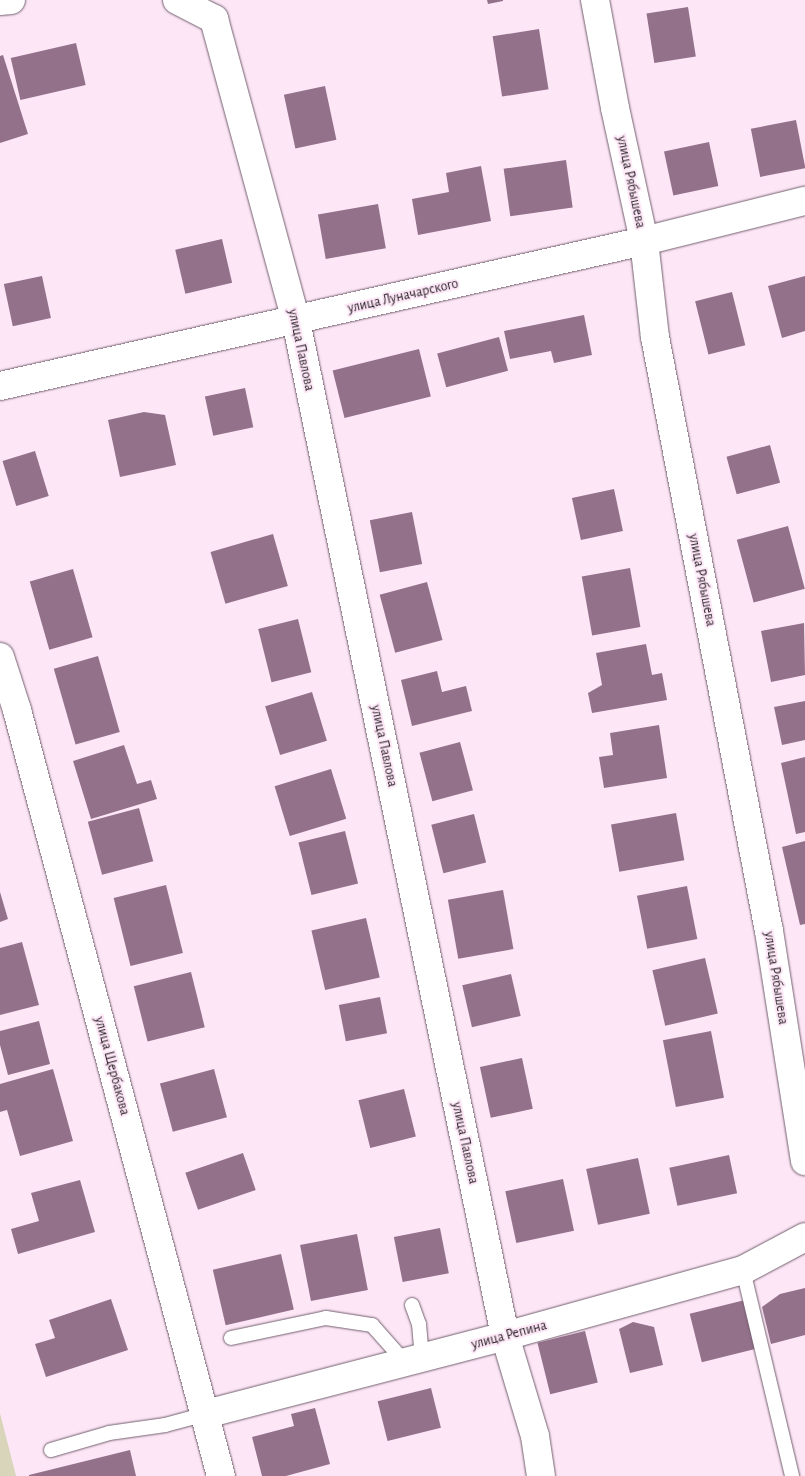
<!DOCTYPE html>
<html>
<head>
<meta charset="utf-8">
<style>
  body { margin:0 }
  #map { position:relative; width:805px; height:1476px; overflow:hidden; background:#fde7f7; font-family:"Alegreya Sans",sans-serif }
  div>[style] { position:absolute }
  .green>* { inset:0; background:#d9d5bb }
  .building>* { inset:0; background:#94718b; transform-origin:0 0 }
  .roads { filter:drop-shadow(0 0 1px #725f6d) drop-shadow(0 0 1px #725f6d) }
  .lane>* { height:14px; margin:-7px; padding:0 7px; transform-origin:7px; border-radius:7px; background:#fff }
  .street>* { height:28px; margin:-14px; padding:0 14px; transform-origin:14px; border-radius:14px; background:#fff }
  span { translate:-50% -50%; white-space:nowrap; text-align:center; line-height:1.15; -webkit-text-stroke:4px #fde7f7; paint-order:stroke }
  .street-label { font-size:14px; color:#241d22 }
</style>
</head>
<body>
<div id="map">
  <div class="green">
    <i style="clip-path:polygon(0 1413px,16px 1476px,0 1476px)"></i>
  </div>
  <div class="building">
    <i style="clip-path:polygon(487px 0,503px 0,503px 1px,488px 4px)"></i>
    <i style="left:688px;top:7px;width:50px;height:42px;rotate:81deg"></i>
    <i style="left:539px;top:29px;width:61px;height:47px;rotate:81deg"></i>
    <i style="left:76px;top:43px;width:43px;height:67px;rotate:77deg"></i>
    <i style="clip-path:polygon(3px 55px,28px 134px,0 143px,0 56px)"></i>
    <i style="left:325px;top:86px;width:55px;height:42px;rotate:78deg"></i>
    <i style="left:796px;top:120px;width:49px;height:46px;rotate:79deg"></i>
    <i style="left:709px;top:142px;width:45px;height:46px;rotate:78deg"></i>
    <i style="left:566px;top:160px;width:48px;height:63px;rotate:82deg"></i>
    <i style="clip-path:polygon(481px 166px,491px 221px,418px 235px,412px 199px,449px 192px,446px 173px)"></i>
    <i style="left:378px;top:204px;width:45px;height:61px;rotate:80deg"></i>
    <i style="left:222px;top:239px;width:45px;height:48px;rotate:77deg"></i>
    <i style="left:42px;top:276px;width:43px;height:39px;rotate:78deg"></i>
    <i style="clip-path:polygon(805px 276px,805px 331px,782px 338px,768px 286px)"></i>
    <i style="left:732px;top:292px;width:55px;height:38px;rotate:76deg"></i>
    <i style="clip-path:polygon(584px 315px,592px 355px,554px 363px,551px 351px,510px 359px,504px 331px)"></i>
    <i style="left:499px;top:337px;width:35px;height:64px;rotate:75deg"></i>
    <i style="left:419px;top:349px;width:49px;height:89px;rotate:76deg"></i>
    <i style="left:245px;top:388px;width:40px;height:41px;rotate:78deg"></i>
    <i style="clip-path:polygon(144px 412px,165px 415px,176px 465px,120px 477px,108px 420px)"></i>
    <i style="left:770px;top:445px;width:39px;height:45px;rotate:75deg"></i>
    <i style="left:35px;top:451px;width:47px;height:34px;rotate:73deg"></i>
    <i style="left:614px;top:489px;width:43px;height:43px;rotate:78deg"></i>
    <i style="left:412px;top:512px;width:53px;height:43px;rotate:79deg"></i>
    <i style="left:788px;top:526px;width:65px;height:53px;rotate:75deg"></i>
    <i style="left:273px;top:534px;width:54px;height:65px;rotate:74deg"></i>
    <i style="left:630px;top:568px;width:60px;height:49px;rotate:80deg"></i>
    <i style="left:73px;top:569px;width:71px;height:45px;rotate:74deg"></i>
    <i style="left:427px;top:582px;width:60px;height:49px;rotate:75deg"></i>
    <i style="left:298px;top:619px;width:55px;height:41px;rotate:76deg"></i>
    <i style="clip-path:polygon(804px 623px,805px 675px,771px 682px,761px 631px)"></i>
    <i style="clip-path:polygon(646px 644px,652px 675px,662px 673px,667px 700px,592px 713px,588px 693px,602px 685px,596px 653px)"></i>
    <i style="left:98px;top:656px;width:79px;height:46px;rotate:74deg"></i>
    <i style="clip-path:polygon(437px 671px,442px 692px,466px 686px,472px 711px,412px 726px,401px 680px)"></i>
    <i style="left:312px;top:692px;width:51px;height:49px;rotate:73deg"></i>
    <i style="clip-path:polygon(805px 701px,805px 740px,782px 745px,774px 707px)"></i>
    <i style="clip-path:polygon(659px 725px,667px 778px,604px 788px,599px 757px,613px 755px,610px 733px)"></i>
    <i style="left:460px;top:742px;width:50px;height:42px;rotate:75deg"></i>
    <i style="clip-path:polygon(124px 745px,137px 784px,151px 780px,157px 799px,91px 819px,73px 761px)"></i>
    <i style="clip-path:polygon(805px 757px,805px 832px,796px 834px,781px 763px)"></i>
    <i style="left:331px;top:769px;width:52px;height:59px;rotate:73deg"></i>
    <i style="left:139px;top:808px;width:55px;height:53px;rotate:75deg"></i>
    <i style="left:676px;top:813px;width:48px;height:66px;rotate:80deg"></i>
    <i style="left:474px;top:814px;width:50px;height:44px;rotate:76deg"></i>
    <i style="left:345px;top:831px;width:54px;height:48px;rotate:76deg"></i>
    <i style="clip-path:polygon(805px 841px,805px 924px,800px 925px,782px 847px)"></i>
    <i style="left:166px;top:885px;width:70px;height:54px;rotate:76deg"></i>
    <i style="left:687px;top:886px;width:54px;height:51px;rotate:79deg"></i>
    <i style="left:503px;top:890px;width:60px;height:56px;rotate:80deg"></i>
    <i style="clip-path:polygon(0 892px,8px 919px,0 922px)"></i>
    <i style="left:366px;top:918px;width:61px;height:56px;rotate:77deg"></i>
    <i style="clip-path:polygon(22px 942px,39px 1005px,0 1015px,0 948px)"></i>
    <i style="left:705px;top:958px;width:57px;height:54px;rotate:77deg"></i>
    <i style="left:191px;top:972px;width:57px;height:59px;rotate:76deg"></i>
    <i style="left:511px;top:974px;width:43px;height:50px;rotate:77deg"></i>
    <i style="left:380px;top:997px;width:37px;height:42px;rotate:79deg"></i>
    <i style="clip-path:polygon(39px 1021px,50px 1064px,8px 1075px,0 1045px,0 1031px)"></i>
    <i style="left:711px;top:1031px;width:68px;height:49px;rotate:79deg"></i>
    <i style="left:522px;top:1058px;width:52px;height:43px;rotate:78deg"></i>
    <i style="clip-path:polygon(53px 1069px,73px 1141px,20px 1156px,7px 1110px,0 1112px,0 1084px)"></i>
    <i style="left:214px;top:1069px;width:50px;height:56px;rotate:75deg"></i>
    <i style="left:404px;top:1089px;width:49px;height:47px;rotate:76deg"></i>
    <i style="left:243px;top:1153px;width:39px;height:61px;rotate:71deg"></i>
    <i style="left:729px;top:1155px;width:39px;height:61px;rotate:78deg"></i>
    <i style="left:638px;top:1158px;width:57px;height:53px;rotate:78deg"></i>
    <i style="left:563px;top:1179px;width:53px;height:59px;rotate:78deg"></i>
    <i style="clip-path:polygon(80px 1180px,95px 1232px,18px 1254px,11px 1229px,39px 1221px,31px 1193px)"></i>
    <i style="left:440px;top:1228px;width:46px;height:47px;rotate:79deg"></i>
    <i style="left:357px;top:1234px;width:57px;height:58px;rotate:79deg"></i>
    <i style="left:281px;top:1254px;width:57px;height:70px;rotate:77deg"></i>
    <i style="clip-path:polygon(805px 1288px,805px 1335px,771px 1344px,762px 1307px,780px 1294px)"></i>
    <i style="clip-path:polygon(111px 1299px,128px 1350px,46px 1377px,35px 1344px,55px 1338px,49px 1320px)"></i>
    <i style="left:745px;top:1300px;width:50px;height:57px;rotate:76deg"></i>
    <i style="clip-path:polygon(633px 1322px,654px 1327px,663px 1365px,630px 1373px,619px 1329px)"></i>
    <i style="left:585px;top:1331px;width:53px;height:49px;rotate:76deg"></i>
    <i style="left:431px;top:1388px;width:41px;height:55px;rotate:76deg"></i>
    <i style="clip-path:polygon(315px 1408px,330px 1464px,286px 1476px,262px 1476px,252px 1437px,294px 1426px,291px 1414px)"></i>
    <i style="clip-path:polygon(130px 1450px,136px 1476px,29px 1476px,29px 1475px)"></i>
  </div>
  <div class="roads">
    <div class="lane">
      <i style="left:743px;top:1270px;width:212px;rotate:76.6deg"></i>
      <i style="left:412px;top:1305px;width:20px;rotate:70deg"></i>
      <i style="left:419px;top:1324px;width:32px;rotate:85deg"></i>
      <i style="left:231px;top:1338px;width:97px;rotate:-11.9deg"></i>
      <i style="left:326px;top:1318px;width:47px;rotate:8.7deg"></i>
      <i style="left:372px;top:1325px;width:48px;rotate:48.4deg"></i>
      <i style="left:51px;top:1450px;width:60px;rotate:-16.3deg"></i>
      <i style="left:109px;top:1433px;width:57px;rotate:-8.1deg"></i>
      <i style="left:165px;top:1425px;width:42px;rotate:-15deg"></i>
    </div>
    <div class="street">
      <i style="left:177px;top:0;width:42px;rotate:27.2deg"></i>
      <i style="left:214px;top:19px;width:313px;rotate:74.8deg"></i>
      <i style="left:296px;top:321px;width:1036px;rotate:78.36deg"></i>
      <i style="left:505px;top:1336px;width:104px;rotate:73.3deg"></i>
      <i style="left:535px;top:1436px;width:40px;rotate:81.5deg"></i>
      <i style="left:595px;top:0;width:110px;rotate:79.5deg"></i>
      <i style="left:615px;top:108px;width:136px;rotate:77.7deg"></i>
      <i style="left:644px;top:241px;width:97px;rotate:83.5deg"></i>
      <i style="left:655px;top:337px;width:605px;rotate:79.14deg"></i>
      <i style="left:769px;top:931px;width:233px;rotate:81.1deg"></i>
      <i style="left:0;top:1px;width:11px;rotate:-5deg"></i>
      <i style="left:0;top:386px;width:660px;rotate:-12.69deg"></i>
      <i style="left:644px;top:241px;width:166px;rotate:-14deg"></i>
      <i style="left:0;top:657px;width:56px;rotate:72.2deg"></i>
      <i style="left:17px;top:710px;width:793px;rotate:75.09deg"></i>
      <i style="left:206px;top:1414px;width:309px;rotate:-14.6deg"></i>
      <i style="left:505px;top:1336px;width:247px;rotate:-15.5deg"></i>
      <i style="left:743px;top:1270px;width:70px;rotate:-28deg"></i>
    </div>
  </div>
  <div class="street-label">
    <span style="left:631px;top:182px;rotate:78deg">улица Рябышева</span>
    <span style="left:403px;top:296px;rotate:-13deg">улица Луначарского</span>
    <span style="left:301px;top:350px;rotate:78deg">улица Павлова</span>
    <span style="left:702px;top:580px;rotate:79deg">улица Рябышева</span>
    <span style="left:384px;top:746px;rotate:78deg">улица Павлова</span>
    <span style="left:776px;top:978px;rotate:81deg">улица Рябышева</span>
    <span style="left:112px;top:1066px;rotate:75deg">улица Щербакова</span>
    <span style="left:465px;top:1143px;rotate:78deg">улица Павлова</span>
    <span style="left:509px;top:1335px;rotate:-15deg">улица Репина</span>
  </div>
</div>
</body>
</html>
